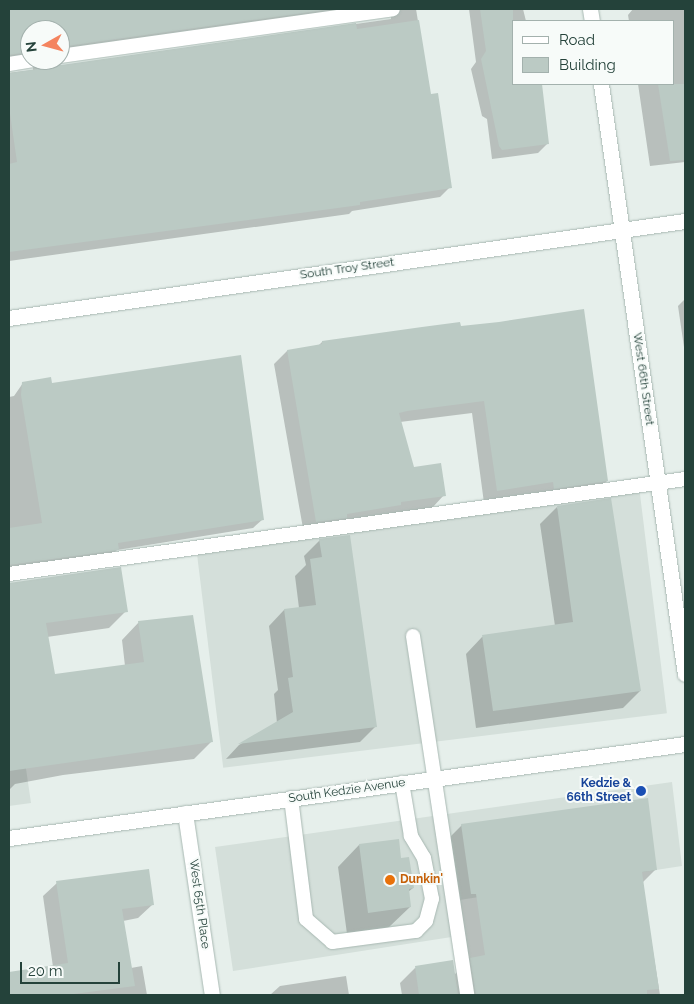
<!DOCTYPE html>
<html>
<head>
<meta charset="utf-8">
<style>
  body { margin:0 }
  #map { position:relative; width:694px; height:1004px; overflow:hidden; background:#e6efeb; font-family:Raleway,sans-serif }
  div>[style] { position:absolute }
  .built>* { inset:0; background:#d4dfda; transform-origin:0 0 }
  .shadow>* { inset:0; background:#0003 }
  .building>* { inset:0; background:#bbcac4 }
  .roads { filter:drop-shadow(0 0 1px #a8b8b2) drop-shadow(0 0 1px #a8b8b2) }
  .service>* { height:14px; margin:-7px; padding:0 7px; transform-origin:7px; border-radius:7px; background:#fff }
  .minor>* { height:15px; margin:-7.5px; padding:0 7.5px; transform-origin:7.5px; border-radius:7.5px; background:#fff }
  .secondary>* { height:15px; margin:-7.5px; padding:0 7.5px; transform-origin:7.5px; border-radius:7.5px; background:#fff }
  .dots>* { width:14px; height:14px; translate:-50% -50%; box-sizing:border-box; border:2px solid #f7fbf9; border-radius:50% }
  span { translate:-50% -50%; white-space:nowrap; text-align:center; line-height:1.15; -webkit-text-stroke:4px #f7fbf9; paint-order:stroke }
  .street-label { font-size:12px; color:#24423a }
  .transit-label { font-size:12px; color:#164399; font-weight:700 }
  .right { translate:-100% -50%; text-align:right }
  .food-label { font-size:12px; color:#c56008; font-weight:700 }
  .left { translate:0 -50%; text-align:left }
  .frame { position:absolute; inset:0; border:10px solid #24423a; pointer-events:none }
  .legend { position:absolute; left:512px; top:20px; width:162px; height:65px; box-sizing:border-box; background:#f7fbf9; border:1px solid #a3b1ad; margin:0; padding:6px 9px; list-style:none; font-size:15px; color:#24423a }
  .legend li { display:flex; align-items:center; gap:10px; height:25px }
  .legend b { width:25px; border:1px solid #a3b1ad }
  .north { position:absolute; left:20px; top:20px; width:50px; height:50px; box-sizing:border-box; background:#f7fbf9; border:1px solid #a3b1ad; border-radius:50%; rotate:263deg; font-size:14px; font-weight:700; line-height:20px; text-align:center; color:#24423a }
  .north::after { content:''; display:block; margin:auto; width:18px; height:22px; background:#f4845f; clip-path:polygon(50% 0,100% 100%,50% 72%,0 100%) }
  .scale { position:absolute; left:20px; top:962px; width:100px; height:22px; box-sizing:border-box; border:2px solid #24423a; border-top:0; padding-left:6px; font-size:15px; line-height:18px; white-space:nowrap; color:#24423a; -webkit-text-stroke:4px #f7fbf9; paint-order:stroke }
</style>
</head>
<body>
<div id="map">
  <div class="built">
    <i style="left:639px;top:486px;width:229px;height:447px;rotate:83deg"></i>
    <i style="clip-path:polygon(9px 652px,31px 803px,9px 806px)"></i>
    <i style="clip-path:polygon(672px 782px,682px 866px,453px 901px,458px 936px,233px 971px,215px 847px)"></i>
  </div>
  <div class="shadow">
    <i style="clip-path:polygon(evenodd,9px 9px,416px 9px,430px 95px,450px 187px,440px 197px,352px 211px,349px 214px,9px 261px,9px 73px,33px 70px,33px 65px,9px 63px,9px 9px,391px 14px,391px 19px,61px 66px,53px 60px,30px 60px,30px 30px,60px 30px,60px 55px,391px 14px)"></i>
    <i style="clip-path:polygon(469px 9px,523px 9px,526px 21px,513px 21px,513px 84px,540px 84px,548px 143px,538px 153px,492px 159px,487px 119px,482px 116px,471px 69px,476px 62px)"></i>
    <i style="clip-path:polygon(633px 9px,685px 9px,685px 162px,650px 166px,638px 84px,673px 84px,673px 21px,629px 21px,628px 15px)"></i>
    <i style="clip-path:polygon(685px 299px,685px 354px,678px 306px)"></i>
    <i style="clip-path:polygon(460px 327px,607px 481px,594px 493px,484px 503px,472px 413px,400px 422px,413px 469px,444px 495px,432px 508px,304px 534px,274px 364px,287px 351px,318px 346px,322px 342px)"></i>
    <i style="clip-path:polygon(23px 383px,51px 384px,263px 519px,253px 528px,117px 550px,109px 558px,9px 572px,9px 397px,14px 396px)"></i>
    <i style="clip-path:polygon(557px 507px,640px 691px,623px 708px,476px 728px,466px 654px,482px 637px,555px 626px,540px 524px)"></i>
    <i style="clip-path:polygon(320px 540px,376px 726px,360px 742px,226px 759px,239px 745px,277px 723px,274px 694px,278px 690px,269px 626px,284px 610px,299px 608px,295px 576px,306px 565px,304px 556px)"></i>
    <i style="clip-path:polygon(13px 584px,126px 611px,109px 628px,47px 637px,54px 675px,125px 666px,122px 640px,139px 622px,211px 742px,194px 759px,63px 775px,15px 784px,9px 790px,9px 588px)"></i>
    <i style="clip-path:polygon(462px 825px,656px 869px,642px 883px,660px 995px,402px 995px,400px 983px,415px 968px,454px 975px,469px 961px,447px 840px)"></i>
    <i style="clip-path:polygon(359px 845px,400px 860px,413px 888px,408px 892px,410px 907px,388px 928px,347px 934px,338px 867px)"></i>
    <i style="clip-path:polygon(57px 883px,152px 905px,138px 918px,123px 921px,131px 968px,142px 966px,147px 995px,9px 995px,9px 965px,10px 973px,53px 967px,43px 896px)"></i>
    <i style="clip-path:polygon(346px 976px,349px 995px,270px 995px,280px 986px)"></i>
  </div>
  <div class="building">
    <i style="clip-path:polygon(9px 9px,332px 9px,60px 47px,60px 30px,30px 30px,30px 52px,9px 55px)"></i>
    <i style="clip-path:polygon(480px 9px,513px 9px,513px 84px,542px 84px,549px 144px,502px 150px,499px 146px,481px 59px,486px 51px)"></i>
    <i style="clip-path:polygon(419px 20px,431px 94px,438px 93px,452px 188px,360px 202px,360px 205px,9px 252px,9px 164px,17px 162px,9px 107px,9px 73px,37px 69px,44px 60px,61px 65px,356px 23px,357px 29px)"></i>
    <i style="clip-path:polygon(658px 84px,685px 84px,685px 160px,670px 161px)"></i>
    <i style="clip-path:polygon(584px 309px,608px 481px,554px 489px,553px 482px,497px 491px,484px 401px,407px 411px,399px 413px,414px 467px,441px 463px,446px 496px,401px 502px,401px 505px,347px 514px,347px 518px,316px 522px,287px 350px,322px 344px,322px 341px,422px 327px,460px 322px,461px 326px,499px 322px)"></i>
    <i style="clip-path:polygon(241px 355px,264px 520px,118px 543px,119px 550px,9px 565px,9px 528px,42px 523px,21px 395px,22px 382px,51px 377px,52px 383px)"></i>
    <i style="clip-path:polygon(611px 498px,641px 691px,493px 711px,482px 635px,573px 622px,557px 506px)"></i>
    <i style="clip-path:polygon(350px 535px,377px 727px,238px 744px,293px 712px,288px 678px,293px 677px,284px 609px,316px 605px,310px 559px,322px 557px,319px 539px)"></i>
    <i style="clip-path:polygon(121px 567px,128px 612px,46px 623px,55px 674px,144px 662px,138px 621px,193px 615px,213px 742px,9px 771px,9px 583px)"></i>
    <i style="clip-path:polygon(648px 798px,657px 870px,642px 872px,659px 989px,647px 990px,647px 995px,476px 995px,470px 958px,485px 955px,476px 894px,471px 894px,461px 824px)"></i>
    <i style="clip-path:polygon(399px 839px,401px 858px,409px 857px,414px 888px,409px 889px,411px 907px,368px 913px,359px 844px)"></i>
    <i style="clip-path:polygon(149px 869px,154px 905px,122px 909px,135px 986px,66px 995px,9px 995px,9px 972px,68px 963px,56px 881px)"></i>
    <i style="clip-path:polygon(453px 960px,458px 995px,419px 995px,415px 966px)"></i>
  </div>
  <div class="roads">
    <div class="service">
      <i style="left:60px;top:56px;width:336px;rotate:-8deg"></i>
      <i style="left:9px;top:64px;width:26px;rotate:-9deg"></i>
      <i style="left:9px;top:574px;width:683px;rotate:-8deg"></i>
      <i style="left:413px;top:636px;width:363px;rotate:81.4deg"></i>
      <i style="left:291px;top:798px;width:122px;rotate:82.9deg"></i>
      <i style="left:306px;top:919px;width:35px;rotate:41deg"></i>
      <i style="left:332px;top:942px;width:85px;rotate:-7.5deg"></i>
      <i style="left:416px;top:931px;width:14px;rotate:-45deg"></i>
      <i style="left:426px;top:921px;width:23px;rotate:-75deg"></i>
      <i style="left:432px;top:899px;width:42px;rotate:-101deg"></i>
      <i style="left:424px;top:858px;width:26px;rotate:-121deg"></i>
      <i style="left:411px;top:836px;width:54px;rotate:-99.6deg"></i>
    </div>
    <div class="minor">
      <i style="left:590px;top:9px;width:12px;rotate:81deg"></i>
      <i style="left:601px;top:84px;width:596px;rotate:81.9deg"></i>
      <i style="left:9px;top:318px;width:683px;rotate:-8.17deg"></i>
      <i style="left:185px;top:813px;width:184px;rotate:81.6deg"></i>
    </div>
    <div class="secondary">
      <i style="left:9px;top:838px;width:683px;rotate:-7.92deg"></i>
    </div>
  </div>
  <div class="dots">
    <i style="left:641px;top:791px;background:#1a4fb4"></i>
    <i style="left:390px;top:880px;background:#e8710a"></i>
  </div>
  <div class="street-label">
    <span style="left:347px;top:269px;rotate:-8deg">South Troy Street</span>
    <span style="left:643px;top:379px;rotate:82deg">West 66th Street</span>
    <span style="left:347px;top:791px;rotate:-8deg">South Kedzie Avenue</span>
    <span style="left:199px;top:904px;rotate:82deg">West 65th Place</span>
  </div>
  <div class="transit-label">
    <span class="right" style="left:631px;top:791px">Kedzie &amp;<br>66th Street</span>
  </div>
  <div class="food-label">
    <span class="left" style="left:400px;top:880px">Dunkin'</span>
  </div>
  <div class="frame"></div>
  <ul class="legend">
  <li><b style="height:6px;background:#fff"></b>Road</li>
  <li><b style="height:14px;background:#bbcac4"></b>Building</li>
  </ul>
  <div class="north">N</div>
  <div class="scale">20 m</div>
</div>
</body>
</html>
